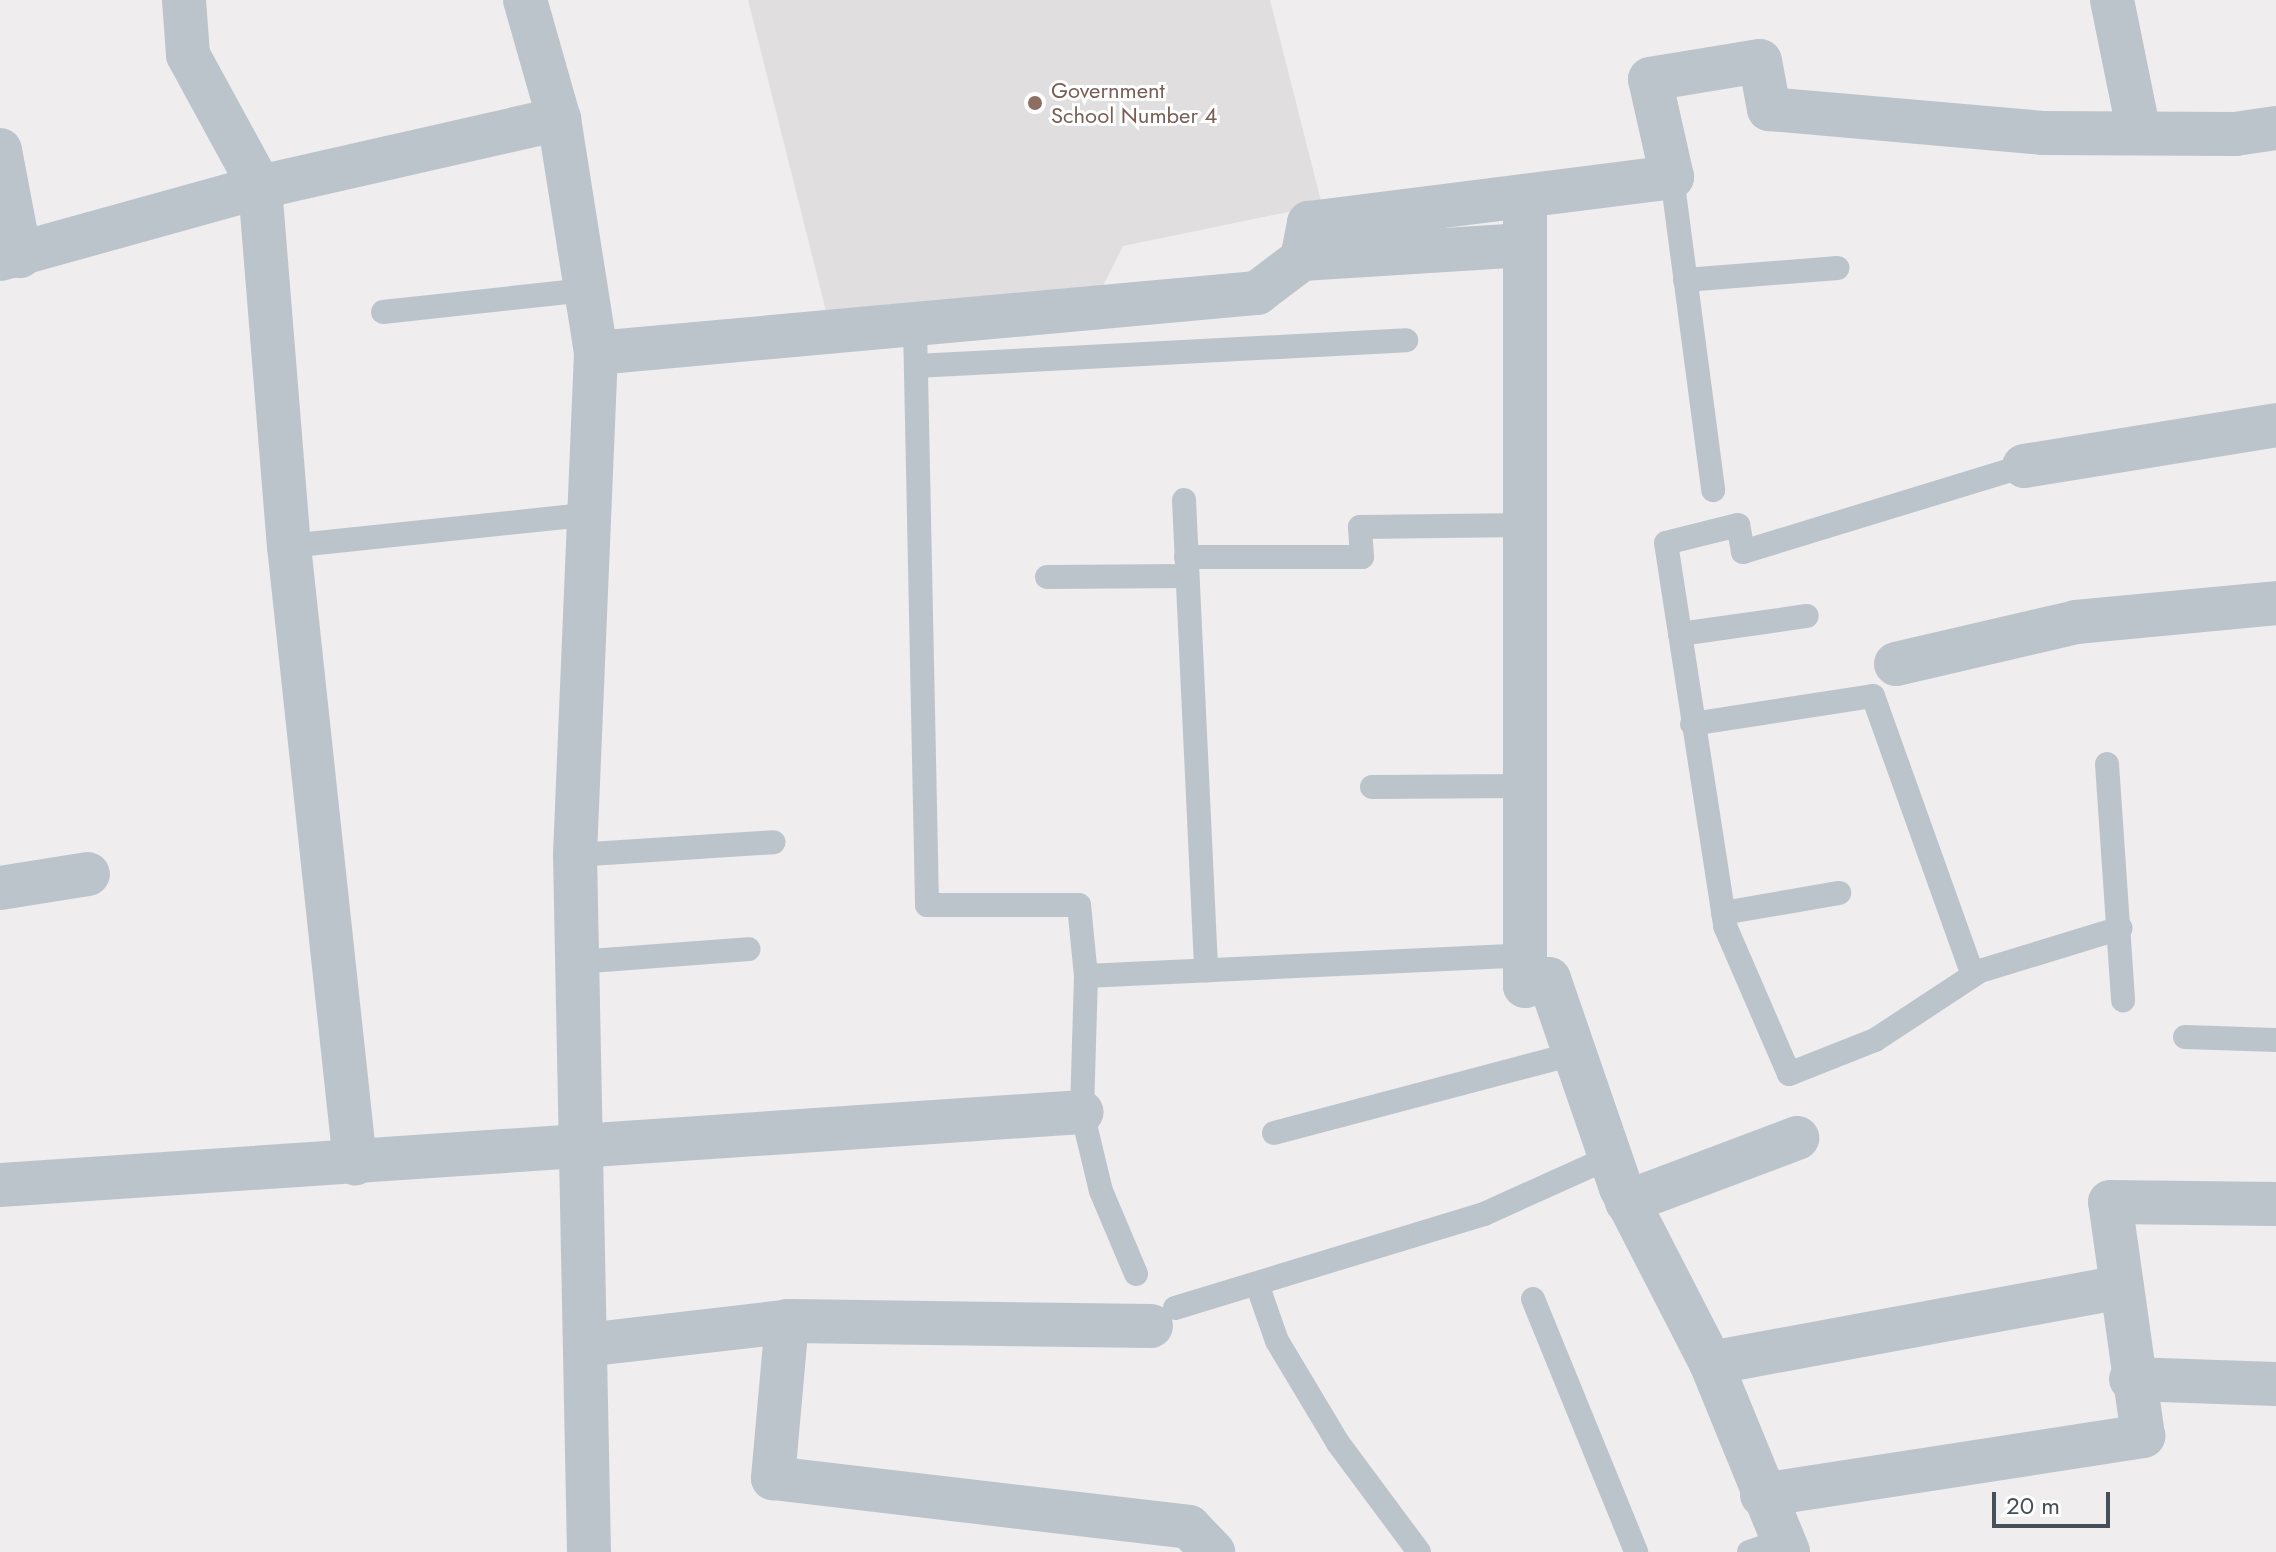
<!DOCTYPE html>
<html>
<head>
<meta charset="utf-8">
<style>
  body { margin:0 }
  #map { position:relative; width:2276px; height:1552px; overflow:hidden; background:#efeded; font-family:Jost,sans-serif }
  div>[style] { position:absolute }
  .education>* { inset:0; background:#e0dede }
  .lane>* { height:24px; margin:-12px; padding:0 12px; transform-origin:12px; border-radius:12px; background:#bcc4cb }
  .street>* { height:44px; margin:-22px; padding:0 22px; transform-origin:22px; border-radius:22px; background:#bcc4cb }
  .dots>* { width:22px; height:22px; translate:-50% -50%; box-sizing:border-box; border:4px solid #fff; border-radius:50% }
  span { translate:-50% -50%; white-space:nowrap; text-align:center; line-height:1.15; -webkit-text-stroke:6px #fff; paint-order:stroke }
  .education-label { font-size:22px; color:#785e54 }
  .left { translate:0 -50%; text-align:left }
  .scale { position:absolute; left:1992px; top:1492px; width:118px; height:36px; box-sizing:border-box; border:4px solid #475058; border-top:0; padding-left:10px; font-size:24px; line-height:28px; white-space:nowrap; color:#475058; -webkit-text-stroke:6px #fff; paint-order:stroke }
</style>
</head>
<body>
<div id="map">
  <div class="education">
    <i style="clip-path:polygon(748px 0,1270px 0,1322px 205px,1123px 246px,1083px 326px,832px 335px)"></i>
  </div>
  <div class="lane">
    <i style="left:1672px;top:177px;width:316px;rotate:82.5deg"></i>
    <i style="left:1685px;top:280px;width:153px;rotate:-4.5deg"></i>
    <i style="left:383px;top:312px;width:204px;rotate:-6.2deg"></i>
    <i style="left:915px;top:325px;width:580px;rotate:88.81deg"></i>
    <i style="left:927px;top:905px;width:152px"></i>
    <i style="left:1079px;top:905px;width:71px;rotate:84.4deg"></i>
    <i style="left:1086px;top:976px;width:136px;rotate:91.7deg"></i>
    <i style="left:1082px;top:1112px;width:81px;rotate:76.5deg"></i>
    <i style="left:1101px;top:1191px;width:90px;rotate:67.1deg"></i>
    <i style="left:916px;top:366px;width:491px;rotate:-3deg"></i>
    <i style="left:2024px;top:466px;width:294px;rotate:163deg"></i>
    <i style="left:1743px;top:552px;width:27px;rotate:-100deg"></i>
    <i style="left:1738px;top:525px;width:74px;rotate:166deg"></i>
    <i style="left:1666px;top:543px;width:388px;rotate:81.2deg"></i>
    <i style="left:1725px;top:926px;width:161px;rotate:66.6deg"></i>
    <i style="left:1789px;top:1074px;width:92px;rotate:-21.6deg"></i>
    <i style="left:1875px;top:1040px;width:126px;rotate:-33.3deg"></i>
    <i style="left:1980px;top:971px;width:147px;rotate:-17deg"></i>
    <i style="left:1184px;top:500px;width:471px;rotate:87.3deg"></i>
    <i style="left:289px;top:546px;width:299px;rotate:-6deg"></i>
    <i style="left:1186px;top:557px;width:176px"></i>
    <i style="left:1362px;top:557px;width:30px;rotate:-94deg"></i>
    <i style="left:1360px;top:527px;width:165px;rotate:-0.7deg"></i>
    <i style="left:1047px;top:577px;width:140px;rotate:-0.4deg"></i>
    <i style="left:1680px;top:634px;width:128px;rotate:-8.1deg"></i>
    <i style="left:1692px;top:724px;width:183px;rotate:-8.8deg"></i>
    <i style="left:1873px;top:696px;width:296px;rotate:70.3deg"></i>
    <i style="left:2107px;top:764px;width:237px;rotate:86.1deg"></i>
    <i style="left:1372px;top:787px;width:153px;rotate:-0.4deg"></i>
    <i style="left:575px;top:855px;width:199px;rotate:-3.7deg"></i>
    <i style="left:1723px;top:913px;width:118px;rotate:-9.8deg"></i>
    <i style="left:577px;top:962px;width:172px;rotate:-4.3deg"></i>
    <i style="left:1086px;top:976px;width:440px;rotate:-2.7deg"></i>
    <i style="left:2185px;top:1037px;width:91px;rotate:1.9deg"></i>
    <i style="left:1274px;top:1133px;width:310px;rotate:-14.8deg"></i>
    <i style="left:1257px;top:1284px;width:60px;rotate:70.7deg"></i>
    <i style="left:1277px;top:1341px;width:119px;rotate:59.1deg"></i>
    <i style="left:1338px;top:1443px;width:136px;rotate:53.4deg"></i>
    <i style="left:1533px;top:1299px;width:273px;rotate:67.8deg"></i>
    <i style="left:1175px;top:1308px;width:323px;rotate:-16.9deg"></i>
    <i style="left:1484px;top:1214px;width:138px;rotate:-24.3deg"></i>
    <i style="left:1749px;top:1552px;width:36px;rotate:-19deg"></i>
  </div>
  <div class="street">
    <i style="left:184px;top:0;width:55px;rotate:85.8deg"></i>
    <i style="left:188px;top:55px;width:150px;rotate:61.4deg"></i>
    <i style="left:260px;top:187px;width:360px;rotate:85.4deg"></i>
    <i style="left:289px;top:546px;width:621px;rotate:83.89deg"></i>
    <i style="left:525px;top:0;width:124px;rotate:74.1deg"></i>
    <i style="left:559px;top:119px;width:237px;rotate:81deg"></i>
    <i style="left:596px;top:353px;width:502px;rotate:92.4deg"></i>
    <i style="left:575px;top:855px;width:697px;rotate:88.85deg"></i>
    <i style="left:2112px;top:0;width:136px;rotate:78.5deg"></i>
    <i style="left:0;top:150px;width:108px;rotate:79.3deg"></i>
    <i style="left:1525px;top:196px;width:790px;rotate:90deg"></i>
    <i style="left:1525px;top:986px;width:25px;rotate:-16deg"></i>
    <i style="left:1549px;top:979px;width:221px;rotate:71deg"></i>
    <i style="left:1621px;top:1188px;width:197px;rotate:62.8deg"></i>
    <i style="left:1711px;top:1363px;width:204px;rotate:67.8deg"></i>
    <i style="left:0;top:259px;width:270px;rotate:-15.5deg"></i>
    <i style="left:260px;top:187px;width:307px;rotate:-12.8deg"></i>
    <i style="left:1302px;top:259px;width:37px;rotate:-79deg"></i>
    <i style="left:1309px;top:223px;width:366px;rotate:-7.2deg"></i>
    <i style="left:1672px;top:177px;width:100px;rotate:-102.7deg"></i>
    <i style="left:1650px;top:79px;width:111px;rotate:-9.3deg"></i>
    <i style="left:1760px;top:61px;width:49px;rotate:79.4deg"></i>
    <i style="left:1769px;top:109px;width:274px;rotate:5deg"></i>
    <i style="left:2042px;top:133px;width:193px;rotate:0.3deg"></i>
    <i style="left:2235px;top:134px;width:41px;rotate:-8.3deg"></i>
    <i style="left:596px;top:353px;width:664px;rotate:-5.19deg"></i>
    <i style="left:1257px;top:293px;width:56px;rotate:-37.1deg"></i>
    <i style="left:1302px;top:259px;width:223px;rotate:-3.6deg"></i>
    <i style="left:2024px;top:466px;width:255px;rotate:-9.2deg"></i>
    <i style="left:1896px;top:664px;width:185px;rotate:-13.1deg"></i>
    <i style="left:2076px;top:622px;width:201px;rotate:-5.4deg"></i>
    <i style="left:0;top:888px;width:89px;rotate:-9deg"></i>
    <i style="left:0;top:1185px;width:1084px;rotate:-3.86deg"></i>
    <i style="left:1627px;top:1202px;width:182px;rotate:-20.6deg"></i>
    <i style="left:787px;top:1321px;width:158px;rotate:95.1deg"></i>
    <i style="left:773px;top:1478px;width:419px;rotate:6.7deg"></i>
    <i style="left:1189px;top:1527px;width:35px;rotate:46deg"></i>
    <i style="left:585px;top:1345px;width:208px;rotate:-6.6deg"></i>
    <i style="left:792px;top:1321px;width:359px;rotate:0.8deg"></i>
    <i style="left:1711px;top:1363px;width:417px;rotate:-10.5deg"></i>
    <i style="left:2131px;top:1379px;width:145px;rotate:2deg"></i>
    <i style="left:1762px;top:1495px;width:386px;rotate:-8.8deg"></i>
    <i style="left:2143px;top:1436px;width:236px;rotate:-98deg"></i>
    <i style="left:2110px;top:1202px;width:166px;rotate:0.7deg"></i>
  </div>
  <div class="dots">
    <i style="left:1035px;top:103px;background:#8d6e63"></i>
  </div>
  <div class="education-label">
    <span class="left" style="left:1051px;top:103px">Government<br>School Number 4</span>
  </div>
  <div class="scale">20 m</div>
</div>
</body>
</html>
